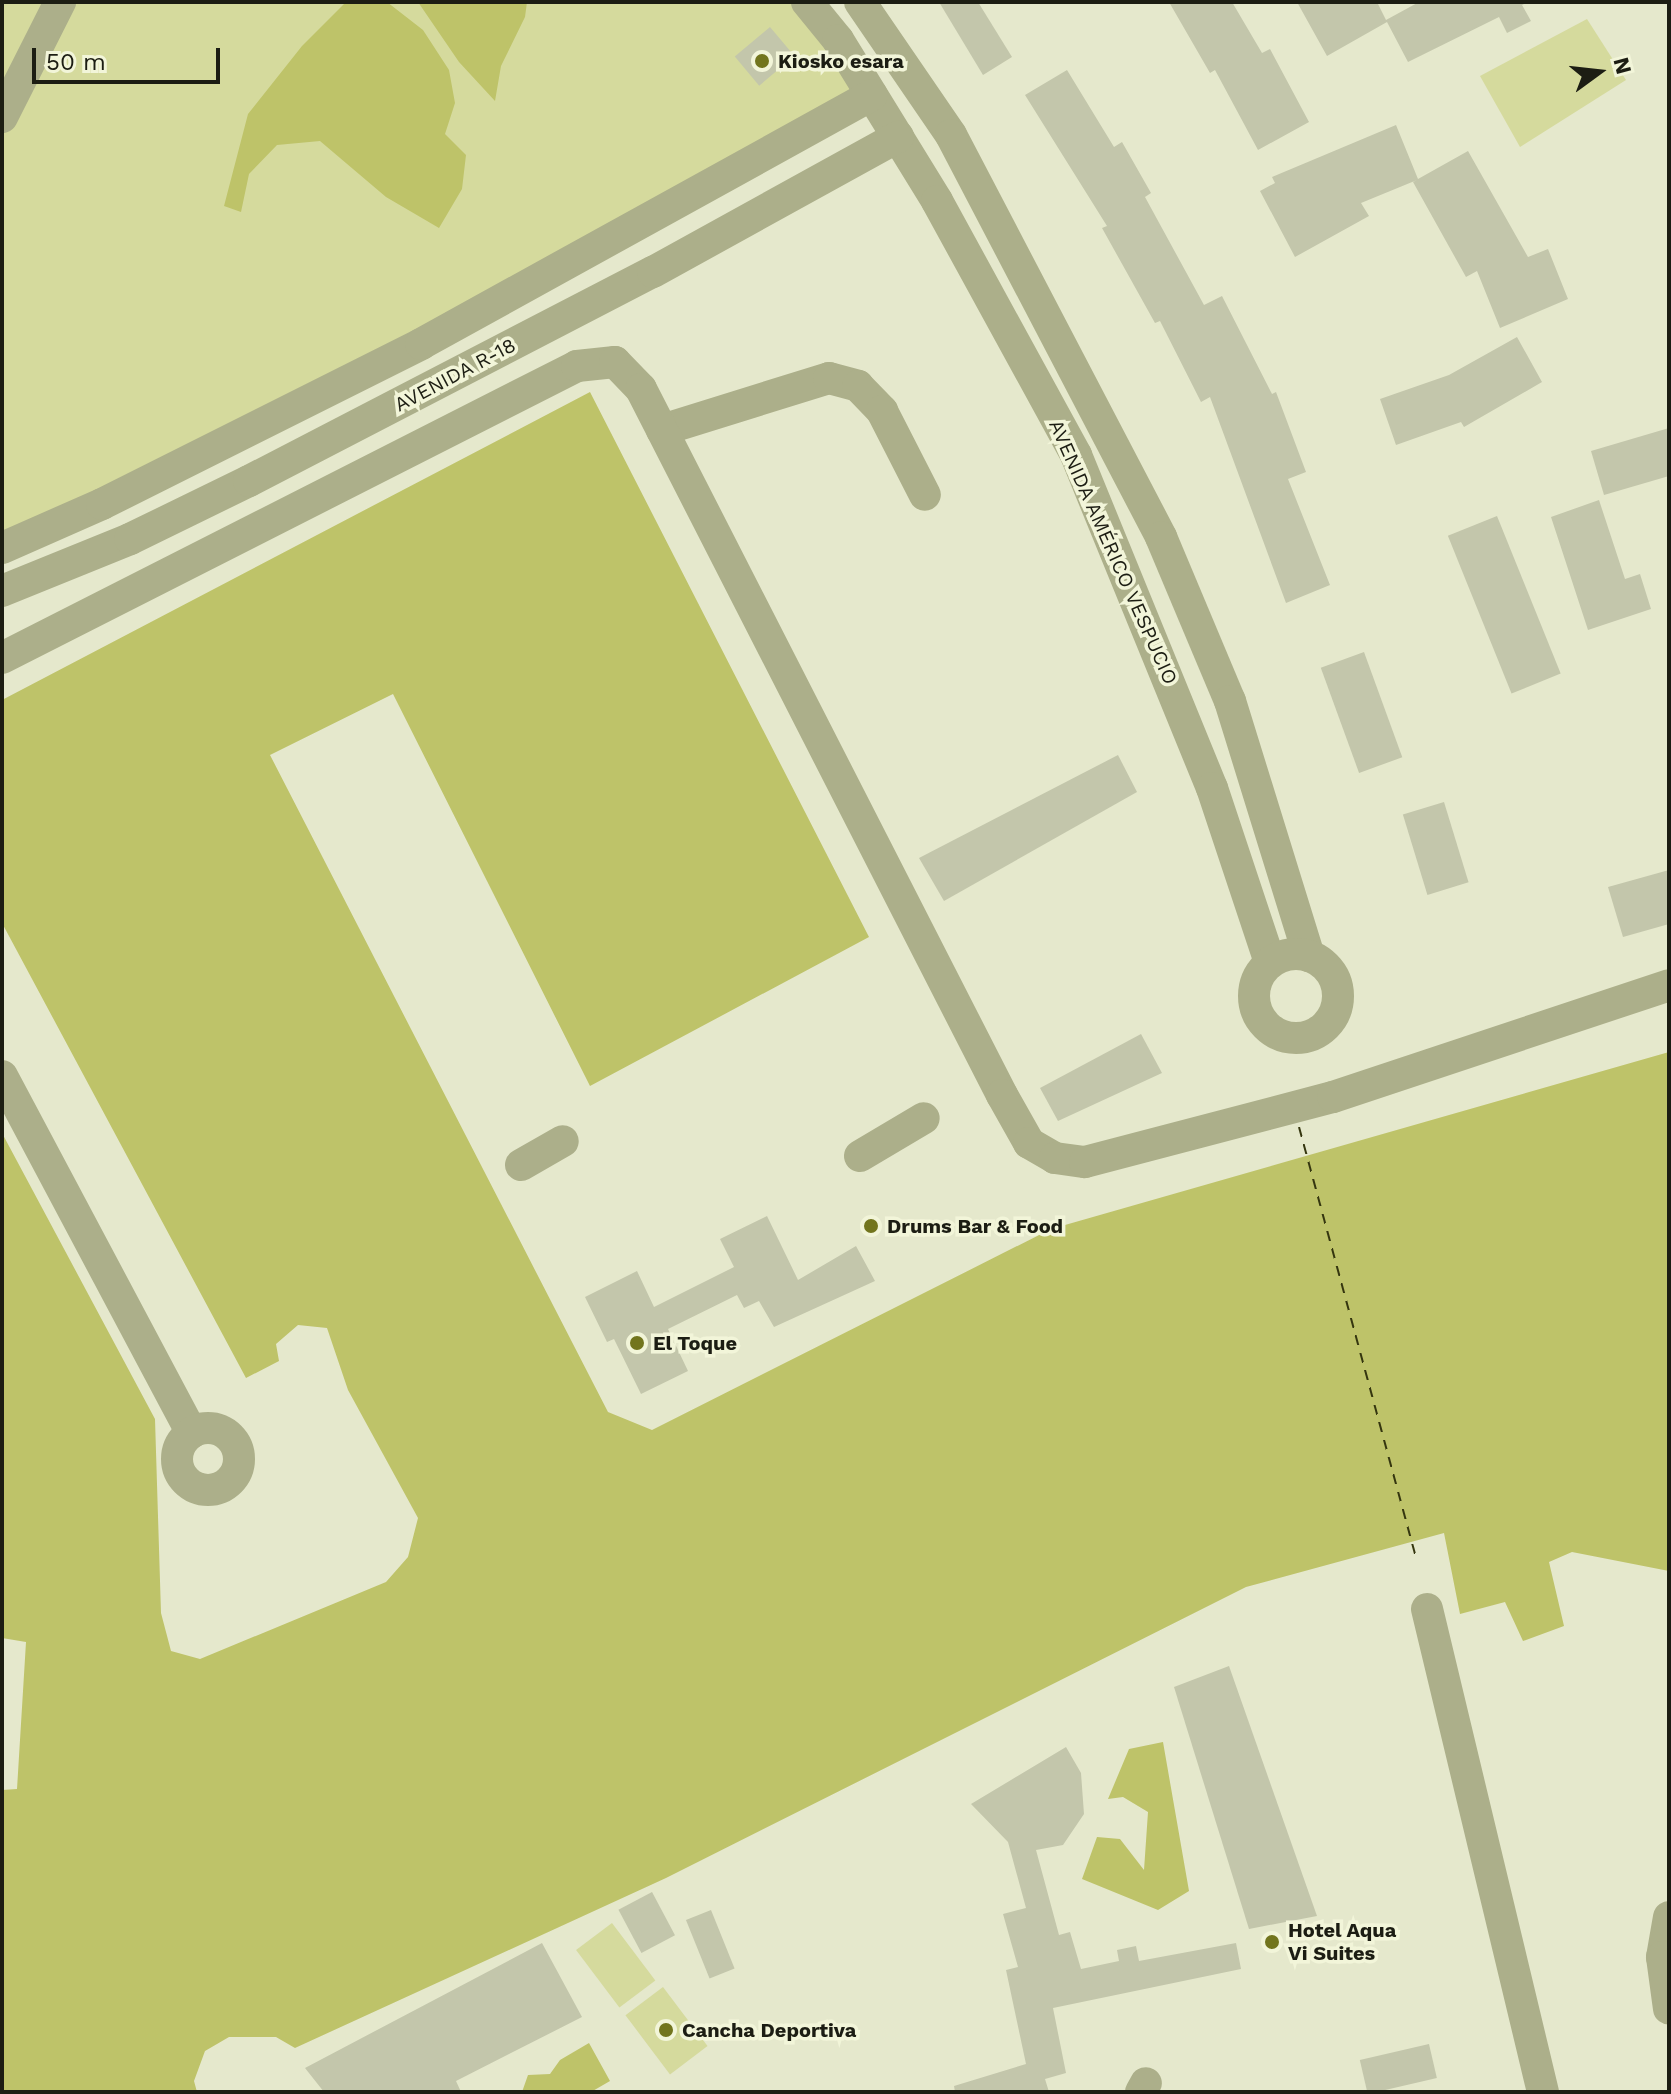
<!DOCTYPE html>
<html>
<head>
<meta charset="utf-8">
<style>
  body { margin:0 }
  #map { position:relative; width:1671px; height:2094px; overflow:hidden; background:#e5e8cc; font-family:"Work Sans",sans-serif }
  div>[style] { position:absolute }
  .green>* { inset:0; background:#d5da9d; transform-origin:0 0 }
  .water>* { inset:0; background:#bec369 }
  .ferry>* { height:2px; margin-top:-1px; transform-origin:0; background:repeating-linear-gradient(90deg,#35360f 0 10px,transparent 0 18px) }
  .building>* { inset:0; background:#c3c6ab; transform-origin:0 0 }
  .minor>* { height:32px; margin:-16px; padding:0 16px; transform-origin:16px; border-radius:16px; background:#acaf8a }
  .minor>.ring { margin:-16px; padding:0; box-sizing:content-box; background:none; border:32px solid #acaf8a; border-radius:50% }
  .dots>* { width:22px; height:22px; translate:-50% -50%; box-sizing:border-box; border:4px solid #f2f5d9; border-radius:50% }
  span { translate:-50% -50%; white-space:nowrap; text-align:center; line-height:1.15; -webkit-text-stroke:7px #f2f5d9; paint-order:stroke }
  .poi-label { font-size:20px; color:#1c1d13; font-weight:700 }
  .left { translate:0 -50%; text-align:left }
  .street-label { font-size:20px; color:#1c1d13 }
  .frame { position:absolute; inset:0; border:4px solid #1c1d13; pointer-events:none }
  .north { position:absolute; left:1559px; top:32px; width:80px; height:80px; -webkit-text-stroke:6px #f2f5d9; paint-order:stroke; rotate:75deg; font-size:22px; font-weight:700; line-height:32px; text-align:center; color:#1c1d13 }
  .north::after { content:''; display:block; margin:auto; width:28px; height:36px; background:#1c1d13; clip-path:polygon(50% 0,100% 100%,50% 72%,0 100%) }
  .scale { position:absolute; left:32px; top:48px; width:188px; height:36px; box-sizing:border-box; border:4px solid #1c1d13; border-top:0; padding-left:10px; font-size:24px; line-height:28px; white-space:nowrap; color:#1c1d13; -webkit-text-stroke:6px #f2f5d9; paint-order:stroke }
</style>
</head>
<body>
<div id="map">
  <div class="green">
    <i style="clip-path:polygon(2px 2px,803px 2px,872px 95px,2px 548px)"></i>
    <i style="clip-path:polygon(1587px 19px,1626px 80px,1520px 147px,1480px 76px)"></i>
    <i style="left:612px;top:1923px;width:72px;height:45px;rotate:53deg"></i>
    <i style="left:663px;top:1987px;width:74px;height:47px;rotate:53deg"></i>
  </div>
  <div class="water">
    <i style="clip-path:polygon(346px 2px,387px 2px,423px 30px,449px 70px,455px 103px,445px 134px,466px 155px,462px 189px,439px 228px,386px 197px,320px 141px,277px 145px,249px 174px,241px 212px,224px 206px,248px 114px,302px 46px)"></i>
    <i style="clip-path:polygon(418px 2px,527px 2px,525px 17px,501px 66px,495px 101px,459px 62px)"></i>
    <i style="clip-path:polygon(590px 392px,869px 937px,590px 1086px,393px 694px,270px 755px,608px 1412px,652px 1430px,1051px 1229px,1669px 1052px,1669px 1571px,1572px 1552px,1549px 1562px,1564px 1626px,1523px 1641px,1505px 1602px,1460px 1614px,1444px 1533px,1246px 1587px,666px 1878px,295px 2048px,276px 2037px,229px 2037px,205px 2051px,194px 2081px,197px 2092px,2px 2092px,2px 1790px,17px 1789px,26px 1642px,2px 1638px,2px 1133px,155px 1419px,161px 1613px,171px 1651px,200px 1659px,386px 1582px,408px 1557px,418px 1518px,348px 1390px,327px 1328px,298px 1325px,276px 1344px,279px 1361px,246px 1378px,2px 923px,2px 700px)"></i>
    <i style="clip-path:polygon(1163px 1742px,1189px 1891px,1158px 1910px,1082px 1879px,1097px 1837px,1120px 1839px,1144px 1870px,1148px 1812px,1123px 1797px,1108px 1799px,1129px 1749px)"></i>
    <i style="clip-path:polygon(589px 2043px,610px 2081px,591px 2092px,522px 2092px,528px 2075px,550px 2074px,560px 2060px)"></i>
  </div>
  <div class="ferry">
    <i style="left:1299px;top:1127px;width:443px;rotate:74.8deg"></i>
  </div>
  <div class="building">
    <i style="clip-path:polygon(939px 2px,978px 2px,1012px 57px,983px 75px)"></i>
    <i style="clip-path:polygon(1169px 2px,1232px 2px,1262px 53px,1270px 49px,1309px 122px,1258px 150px,1215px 70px,1210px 73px)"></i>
    <i style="clip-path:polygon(1297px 2px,1377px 2px,1386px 20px,1419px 2px,1528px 2px,1522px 5px,1531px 21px,1507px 33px,1499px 17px,1408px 62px,1387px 22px,1327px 56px)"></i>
    <i style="left:770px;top:27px;width:38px;height:46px;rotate:50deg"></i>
    <i style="clip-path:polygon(1067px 70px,1114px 147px,1122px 142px,1151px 193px,1145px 197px,1204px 305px,1222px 296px,1272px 394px,1276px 392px,1306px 472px,1288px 479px,1330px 585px,1286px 603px,1210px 397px,1201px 402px,1160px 321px,1155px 323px,1102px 228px,1107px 226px,1025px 95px)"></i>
    <i style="clip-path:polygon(1396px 125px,1418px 179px,1468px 151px,1528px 257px,1548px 249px,1568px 299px,1500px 328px,1477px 271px,1466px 277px,1413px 182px,1417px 180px,1361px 203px,1369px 216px,1295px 257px,1260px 191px,1275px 183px,1272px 177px)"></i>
    <i style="clip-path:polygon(1517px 337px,1542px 382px,1464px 427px,1461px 422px,1396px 445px,1380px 399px,1449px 375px)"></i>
    <i style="clip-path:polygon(1669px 428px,1669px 476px,1604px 495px,1591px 451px)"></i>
    <i style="clip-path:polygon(1599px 500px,1625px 579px,1640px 574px,1651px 609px,1588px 630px,1551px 517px)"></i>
    <i style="left:1497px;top:516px;width:170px;height:53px;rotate:68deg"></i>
    <i style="left:1364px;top:652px;width:112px;height:46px;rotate:70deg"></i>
    <i style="clip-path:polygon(1118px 755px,1137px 792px,944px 901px,919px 858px)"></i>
    <i style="left:1444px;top:802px;width:84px;height:43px;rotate:73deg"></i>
    <i style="clip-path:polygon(1669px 870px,1669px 924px,1623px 937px,1608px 887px)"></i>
    <i style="clip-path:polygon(1141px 1034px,1162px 1073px,1058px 1121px,1040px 1088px)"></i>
    <i style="clip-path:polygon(767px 1216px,798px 1280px,856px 1246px,875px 1281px,774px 1327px,759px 1301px,744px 1308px,737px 1295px,668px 1329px,688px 1371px,641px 1394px,614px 1339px,607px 1342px,585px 1297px,637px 1271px,654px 1307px,734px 1267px,720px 1239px)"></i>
    <i style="clip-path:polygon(1229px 1666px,1317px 1916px,1249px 1929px,1174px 1687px)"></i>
    <i style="clip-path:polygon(1066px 1747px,1081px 1773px,1084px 1814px,1063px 1845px,1036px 1850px,1059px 1935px,1070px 1932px,1081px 1969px,1119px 1961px,1117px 1950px,1136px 1946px,1139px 1961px,1236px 1943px,1241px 1969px,1053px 2008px,1066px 2073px,1045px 2079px,1049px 2092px,955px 2092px,954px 2086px,1026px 2064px,1006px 1970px,1018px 1967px,1003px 1914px,1026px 1908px,1008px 1842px,971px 1804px)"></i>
    <i style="left:652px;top:1892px;width:49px;height:38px;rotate:62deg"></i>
    <i style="left:711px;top:1910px;width:63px;height:27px;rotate:68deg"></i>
    <i style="clip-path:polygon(542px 1943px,582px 2017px,456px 2081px,461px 2092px,324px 2092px,305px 2068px)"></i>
    <i style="left:1429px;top:2044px;width:35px;height:71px;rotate:77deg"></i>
  </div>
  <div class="minor">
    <i style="left:807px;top:2px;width:49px;rotate:50.8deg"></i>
    <i style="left:838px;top:40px;width:189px;rotate:58.4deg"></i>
    <i style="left:937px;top:201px;width:290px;rotate:61.3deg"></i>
    <i style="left:1076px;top:455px;width:360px;rotate:67.8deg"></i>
    <i style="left:1212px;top:788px;width:183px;rotate:71.6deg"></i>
    <i style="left:860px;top:2px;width:161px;rotate:55.6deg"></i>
    <i style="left:951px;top:135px;width:454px;rotate:62.4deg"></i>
    <i style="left:1161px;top:537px;width:178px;rotate:67.2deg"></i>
    <i style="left:1230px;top:701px;width:267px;rotate:72.8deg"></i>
    <i style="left:2px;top:117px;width:129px;rotate:-63.2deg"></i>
    <i style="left:662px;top:430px;width:175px;rotate:-17.3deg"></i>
    <i style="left:829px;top:378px;width:30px;rotate:15deg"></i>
    <i style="left:858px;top:386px;width:35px;rotate:46deg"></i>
    <i style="left:882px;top:411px;width:94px;rotate:62.9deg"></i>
    <i style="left:2px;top:548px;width:109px;rotate:-23.7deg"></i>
    <i style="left:102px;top:504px;width:357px;rotate:-26.6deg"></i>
    <i style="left:421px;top:344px;width:515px;rotate:-28.9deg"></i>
    <i style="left:2px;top:591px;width:138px;rotate:-22.1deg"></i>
    <i style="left:130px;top:539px;width:132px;rotate:-26deg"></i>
    <i style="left:249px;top:481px;width:455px;rotate:-27.4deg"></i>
    <i style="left:653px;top:272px;width:280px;rotate:-28.9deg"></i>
    <i style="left:2px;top:658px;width:645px;rotate:-26.92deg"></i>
    <i style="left:577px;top:366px;width:38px;rotate:-6deg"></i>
    <i style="left:615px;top:362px;width:37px;rotate:46deg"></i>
    <i style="left:641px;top:389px;width:793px;rotate:62.92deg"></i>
    <i style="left:1002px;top:1095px;width:55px;rotate:60.6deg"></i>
    <i style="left:1029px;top:1143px;width:30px;rotate:30deg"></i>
    <i style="left:1055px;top:1158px;width:30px;rotate:8deg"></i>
    <i style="left:1085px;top:1162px;width:256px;rotate:-14.7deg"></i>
    <i style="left:1333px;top:1097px;width:354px;rotate:-18.4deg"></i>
    <i class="ring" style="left:1254px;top:954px;width:52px;height:52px"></i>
    <i style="left:2px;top:1076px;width:404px;rotate:62deg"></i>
    <i style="left:860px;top:1156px;width:74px;rotate:-30.7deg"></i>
    <i style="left:521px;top:1165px;width:48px;rotate:-29.7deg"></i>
    <i class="ring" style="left:177px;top:1428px;width:30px;height:30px"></i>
    <i style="left:1427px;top:1609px;width:497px;rotate:76.5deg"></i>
    <i style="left:1669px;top:1917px;width:41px;rotate:99.9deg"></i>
    <i style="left:1662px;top:1957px;width:52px;rotate:82.3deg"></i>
    <i style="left:1141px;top:2092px;width:10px;rotate:-61deg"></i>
  </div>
  <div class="dots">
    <i style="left:762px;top:61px;background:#72751d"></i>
    <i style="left:871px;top:1226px;background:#72751d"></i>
    <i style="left:637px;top:1343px;background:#72751d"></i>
    <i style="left:1272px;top:1942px;background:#72751d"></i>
    <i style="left:666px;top:2030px;background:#72751d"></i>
  </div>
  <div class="poi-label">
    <span class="left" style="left:778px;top:61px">Kiosko esara</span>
    <span class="left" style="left:887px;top:1226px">Drums Bar &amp; Food</span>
    <span class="left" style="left:653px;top:1343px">El Toque</span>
    <span class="left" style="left:1288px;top:1942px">Hotel Aqua<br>Vi Suites</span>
    <span class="left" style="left:682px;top:2030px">Cancha Deportiva</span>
  </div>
  <div class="street-label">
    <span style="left:455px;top:375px;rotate:-28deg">AVENIDA R-18</span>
    <span style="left:1113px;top:552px;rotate:66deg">AVENIDA AMÉRICO VESPUCIO</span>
  </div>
  <div class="frame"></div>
  <div class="north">N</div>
  <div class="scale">50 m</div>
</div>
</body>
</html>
